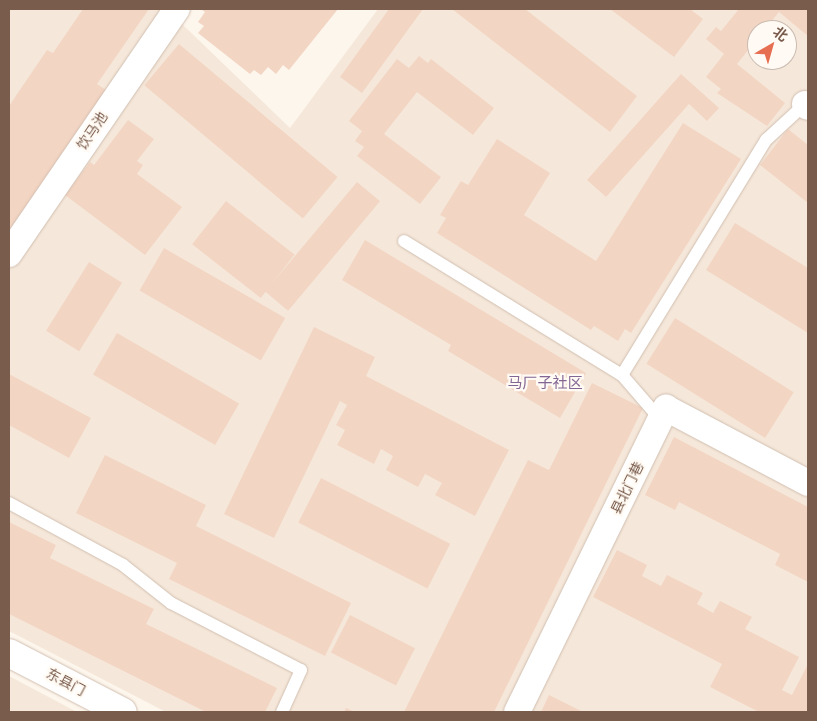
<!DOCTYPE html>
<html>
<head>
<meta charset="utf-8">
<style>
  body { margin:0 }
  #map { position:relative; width:817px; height:721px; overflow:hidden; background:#fdf6ec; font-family:"Public Sans","Noto Sans SC",sans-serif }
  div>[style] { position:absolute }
  .residential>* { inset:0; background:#f5e8da }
  .building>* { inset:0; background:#f3d5c3; transform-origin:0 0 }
  .roads { filter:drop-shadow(0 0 1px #d1beb0) drop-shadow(0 0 1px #d1beb0) }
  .lane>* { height:12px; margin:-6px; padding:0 6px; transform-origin:6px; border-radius:6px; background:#fff }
  .street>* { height:26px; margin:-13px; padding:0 13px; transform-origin:13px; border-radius:13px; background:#fff }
  .secondary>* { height:28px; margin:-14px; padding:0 14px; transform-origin:14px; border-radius:14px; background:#fff }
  span { translate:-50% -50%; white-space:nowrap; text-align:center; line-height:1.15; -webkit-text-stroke:4.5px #fffaf3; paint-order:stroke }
  .street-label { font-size:14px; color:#7a5c4d }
  .neighbourhood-label { font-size:15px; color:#846695 }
  .frame { position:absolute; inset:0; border:10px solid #7a5c4d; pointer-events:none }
  .north { position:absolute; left:747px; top:20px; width:50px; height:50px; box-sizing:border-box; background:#fffaf3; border:1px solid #cabbb1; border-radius:50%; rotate:38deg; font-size:14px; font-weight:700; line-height:20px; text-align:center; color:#7a5c4d }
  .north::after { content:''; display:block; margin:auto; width:18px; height:22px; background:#e76f51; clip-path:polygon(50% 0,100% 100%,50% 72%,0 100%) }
</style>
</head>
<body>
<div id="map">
  <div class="residential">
    <i style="clip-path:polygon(evenodd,9px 9px,181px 9px,182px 24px,290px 128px,378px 9px,808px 9px,808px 712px,166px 712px,9px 631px,9px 9px,757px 30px,787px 30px,787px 60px,757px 60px,757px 30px)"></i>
    <i style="clip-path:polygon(9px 676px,77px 712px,9px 712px)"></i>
  </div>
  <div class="building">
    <i style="clip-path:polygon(83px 9px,149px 9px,97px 84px,106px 90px,9px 232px,9px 106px,47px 50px,53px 53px)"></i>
    <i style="clip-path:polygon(201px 9px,338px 9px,289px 70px,283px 65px,276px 74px,268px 67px,261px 75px,254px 70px,250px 74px,198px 33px,204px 26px,198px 22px,205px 12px)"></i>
    <i style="clip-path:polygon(389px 9px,423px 9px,362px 93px,340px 77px)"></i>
    <i style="clip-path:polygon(452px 9px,525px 9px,637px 96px,610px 132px)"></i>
    <i style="clip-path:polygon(610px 9px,690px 9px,703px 19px,674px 57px)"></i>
    <i style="clip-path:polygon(739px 9px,808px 9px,808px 36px,779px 12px,764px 30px,757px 30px,757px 39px,737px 64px,785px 103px,767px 126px,717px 93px,721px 89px,706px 77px,724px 54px,706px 39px,716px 27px,721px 31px)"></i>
    <i style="left:179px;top:44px;width:207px;height:54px;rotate:40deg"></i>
    <i style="clip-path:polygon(419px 56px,428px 63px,431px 59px,494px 108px,473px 135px,417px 92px,384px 134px,441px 177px,420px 204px,357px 156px,364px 147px,355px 141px,362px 131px,349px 121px,397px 59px,409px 68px)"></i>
    <i style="clip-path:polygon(681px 74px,719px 108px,707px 121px,689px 104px,606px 197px,587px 180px)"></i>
    <i style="clip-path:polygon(128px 120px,154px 139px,137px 161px,143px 165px,137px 174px,182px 207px,145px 255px,65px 195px,90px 162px,94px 165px)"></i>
    <i style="clip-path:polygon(683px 123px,741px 159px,631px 333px,625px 329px,618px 341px,594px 326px,591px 330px,437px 233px,446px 218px,440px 215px,461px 181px,468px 185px,497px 139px,550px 173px,524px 215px,596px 261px)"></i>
    <i style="clip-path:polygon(788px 129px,808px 145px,808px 203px,760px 165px)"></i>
    <i style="left:357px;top:182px;width:30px;height:143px;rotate:40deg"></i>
    <i style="left:226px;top:201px;width:87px;height:55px;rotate:38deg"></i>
    <i style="clip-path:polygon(735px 223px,808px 268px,808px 333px,706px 270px)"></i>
    <i style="clip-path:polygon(365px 240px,586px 373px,560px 418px,448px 351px,451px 345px,342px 280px)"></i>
    <i style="left:164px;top:248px;width:140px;height:49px;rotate:30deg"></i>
    <i style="left:89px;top:262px;width:39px;height:81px;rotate:32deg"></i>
    <i style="left:675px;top:318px;width:140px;height:54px;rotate:32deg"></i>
    <i style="clip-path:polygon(314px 327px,375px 357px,366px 376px,509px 450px,475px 516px,435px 495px,442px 483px,425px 474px,418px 487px,386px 470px,393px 456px,381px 449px,374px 464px,337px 445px,345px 430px,336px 425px,347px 405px,340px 401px,274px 538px,224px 514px)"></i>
    <i style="left:117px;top:333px;width:141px;height:48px;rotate:30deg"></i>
    <i style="clip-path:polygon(9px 374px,91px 418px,69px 458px,9px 425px)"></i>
    <i style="clip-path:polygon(592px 383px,643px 408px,494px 712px,404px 712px,528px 460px,549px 470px)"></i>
    <i style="clip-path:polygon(674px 437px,808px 507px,808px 582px,775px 565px,780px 554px,679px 502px,675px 510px,645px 495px)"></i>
    <i style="clip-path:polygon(105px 455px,206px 505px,196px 526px,351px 603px,325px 656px,169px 579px,177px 563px,76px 513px)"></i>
    <i style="left:321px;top:478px;width:145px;height:50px;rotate:27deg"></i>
    <i style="clip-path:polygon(9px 522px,56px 545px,50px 558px,154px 609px,146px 624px,277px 688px,265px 712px,206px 712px,9px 614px)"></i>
    <i style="clip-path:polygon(617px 550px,647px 565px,642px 576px,661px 586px,667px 575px,703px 593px,697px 604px,713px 613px,720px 601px,752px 617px,745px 629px,799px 657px,782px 690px,792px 695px,808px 664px,808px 712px,759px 712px,710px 687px,722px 664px,593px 597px)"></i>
    <i style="left:350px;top:615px;width:73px;height:42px;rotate:27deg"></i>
    <i style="clip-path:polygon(549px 695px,583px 712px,541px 712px)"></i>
    <i style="clip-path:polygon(346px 708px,355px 712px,344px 712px)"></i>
  </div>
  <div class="roads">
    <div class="lane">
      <i style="left:404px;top:241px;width:256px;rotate:31.6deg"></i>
      <i style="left:660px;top:419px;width:58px;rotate:-130.8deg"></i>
      <i style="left:622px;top:375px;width:276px;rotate:-58.5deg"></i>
      <i style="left:766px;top:140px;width:53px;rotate:-42.7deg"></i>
      <i style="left:9px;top:503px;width:130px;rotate:28.5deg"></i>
      <i style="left:123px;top:565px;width:61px;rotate:38.4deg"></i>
      <i style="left:171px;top:603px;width:146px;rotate:27.3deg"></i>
      <i style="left:301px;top:670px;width:46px;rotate:114.3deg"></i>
    </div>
    <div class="street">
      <i style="left:805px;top:104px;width:4px;rotate:45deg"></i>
      <i style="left:9px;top:254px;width:297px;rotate:-55.6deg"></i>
      <i style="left:517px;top:712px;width:339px;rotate:-63.9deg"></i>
      <i style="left:666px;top:408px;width:161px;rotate:27.8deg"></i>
    </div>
    <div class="secondary">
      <i style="left:9px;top:653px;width:128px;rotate:27.4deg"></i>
    </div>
  </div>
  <div class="street-label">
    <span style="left:92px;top:131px;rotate:-56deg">饮马池</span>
    <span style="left:627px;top:488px;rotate:-64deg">县北门巷</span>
    <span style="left:66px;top:682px;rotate:28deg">东县门</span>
  </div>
  <div class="neighbourhood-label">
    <span style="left:545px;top:383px">马厂子社区</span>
  </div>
  <div class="frame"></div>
  <div class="north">北</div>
</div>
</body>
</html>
